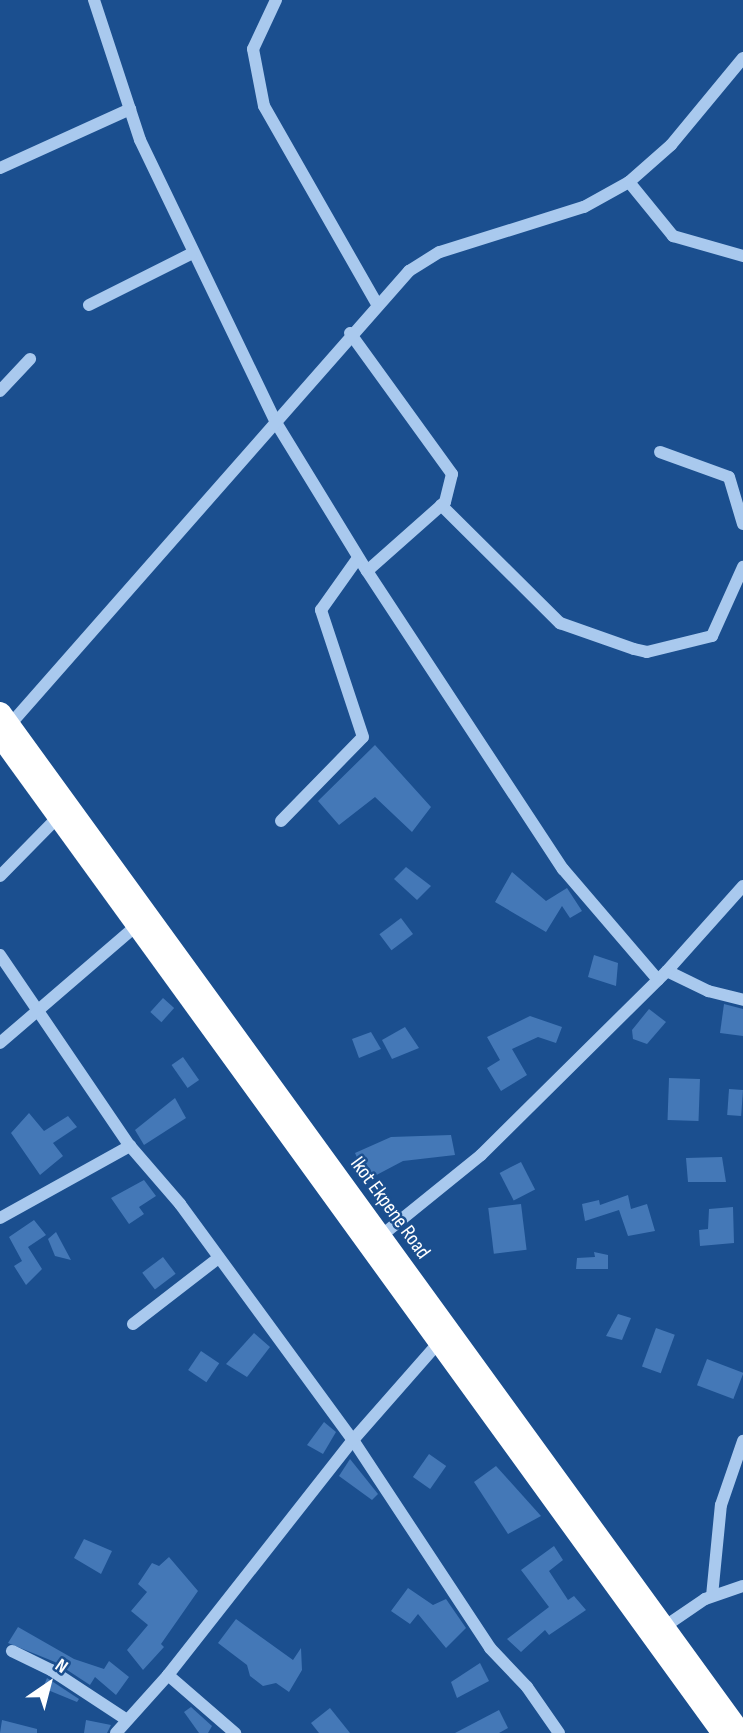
<!DOCTYPE html>
<html>
<head>
<meta charset="utf-8">
<style>
  body { margin:0 }
  #map { position:relative; width:743px; height:1733px; overflow:hidden; background:#1b4f8f; font-family:"Sofia Sans Condensed",sans-serif }
  div>[style] { position:absolute }
  .building>* { inset:0; background:#4478b7; transform-origin:0 0 }
  .minor>* { height:12px; margin:-6px; padding:0 6px; transform-origin:6px; border-radius:6px; background:#a9c9ee }
  .highway>* { height:21px; margin:-10.5px; padding:0 10.5px; transform-origin:10.5px; border-radius:10.5px; background:#fff }
  span { translate:-50% -50%; white-space:nowrap; text-align:center; line-height:1.15; -webkit-text-stroke:5px #1b4f8f; paint-order:stroke }
  .street-label { font-size:21px; color:#fff }
  .north { position:absolute; left:14px; top:1649px; width:70px; height:70px; -webkit-text-stroke:5px #1b4f8f; paint-order:stroke; rotate:35deg; font-size:19px; font-weight:700; line-height:28px; text-align:center; color:#fff }
  .north::after { content:''; display:block; margin:auto; width:24px; height:32px; background:#fff; clip-path:polygon(50% 0,100% 100%,50% 72%,0 100%) }
</style>
</head>
<body>
<div id="map">
  <div class="building">
    <i style="clip-path:polygon(375px 745px,431px 807px,412px 832px,375px 797px,339px 825px,318px 801px)"></i>
    <i style="clip-path:polygon(406px 867px,431px 886px,417px 900px,394px 879px)"></i>
    <i style="clip-path:polygon(512px 872px,546px 901px,567px 888px,582px 911px,570px 918px,562px 906px,546px 932px,495px 902px)"></i>
    <i style="left:401px;top:918px;width:20px;height:27px;rotate:53deg"></i>
    <i style="clip-path:polygon(594px 955px,618px 963px,616px 986px,588px 977px)"></i>
    <i style="left:163px;top:998px;width:15px;height:19px;rotate:42deg"></i>
    <i style="clip-path:polygon(724px 1004px,743px 1009px,743px 1036px,720px 1033px)"></i>
    <i style="clip-path:polygon(649px 1009px,666px 1022px,647px 1044px,633px 1039px,632px 1030px)"></i>
    <i style="clip-path:polygon(530px 1016px,562px 1027px,556px 1043px,538px 1037px,512px 1049px,527px 1075px,501px 1091px,487px 1068px,500px 1060px,487px 1037px)"></i>
    <i style="clip-path:polygon(405px 1027px,419px 1048px,392px 1059px,382px 1040px)"></i>
    <i style="clip-path:polygon(371px 1032px,381px 1049px,359px 1058px,352px 1039px)"></i>
    <i style="left:183px;top:1057px;width:28px;height:14px;rotate:55deg"></i>
    <i style="left:669px;top:1078px;width:31px;height:42px;rotate:2deg"></i>
    <i style="left:729px;top:1089px;width:14px;height:26px;rotate:4deg"></i>
    <i style="clip-path:polygon(175px 1098px,186px 1118px,144px 1145px,135px 1130px)"></i>
    <i style="clip-path:polygon(29px 1113px,44px 1131px,68px 1116px,77px 1127px,53px 1143px,63px 1156px,40px 1175px,11px 1133px)"></i>
    <i style="clip-path:polygon(451px 1135px,455px 1155px,403px 1161px,367px 1180px,355px 1153px,391px 1137px)"></i>
    <i style="clip-path:polygon(722px 1157px,726px 1182px,688px 1182px,686px 1158px)"></i>
    <i style="left:521px;top:1162px;width:31px;height:24px;rotate:63deg"></i>
    <i style="clip-path:polygon(144px 1180px,156px 1196px,139px 1207px,144px 1214px,129px 1224px,111px 1198px)"></i>
    <i style="clip-path:polygon(628px 1195px,631px 1209px,647px 1204px,655px 1231px,628px 1236px,619px 1210px,585px 1221px,582px 1204px,599px 1200px,600px 1205px)"></i>
    <i style="left:521px;top:1204px;width:46px;height:33px;rotate:83deg"></i>
    <i style="clip-path:polygon(733px 1207px,734px 1243px,700px 1246px,699px 1230px,708px 1229px,709px 1209px)"></i>
    <i style="clip-path:polygon(34px 1220px,46px 1235px,28px 1247px,42px 1269px,26px 1285px,14px 1266px,22px 1261px,9px 1237px)"></i>
    <i style="clip-path:polygon(56px 1232px,71px 1260px,55px 1256px,48px 1239px)"></i>
    <i style="clip-path:polygon(594px 1252px,608px 1255px,608px 1269px,576px 1269px,577px 1258px,595px 1257px)"></i>
    <i style="left:163px;top:1257px;width:21px;height:26px;rotate:53deg"></i>
    <i style="clip-path:polygon(618px 1314px,631px 1318px,622px 1340px,606px 1336px)"></i>
    <i style="left:656px;top:1328px;width:20px;height:41px;rotate:20deg"></i>
    <i style="clip-path:polygon(254px 1333px,270px 1347px,247px 1377px,226px 1364px)"></i>
    <i style="left:201px;top:1351px;width:22px;height:23px;rotate:34deg"></i>
    <i style="left:707px;top:1359px;width:39px;height:28px;rotate:21deg"></i>
    <i style="clip-path:polygon(324px 1422px,336px 1432px,323px 1454px,307px 1445px)"></i>
    <i style="left:429px;top:1454px;width:21px;height:28px;rotate:35deg"></i>
    <i style="clip-path:polygon(350px 1459px,378px 1494px,372px 1500px,339px 1476px)"></i>
    <i style="clip-path:polygon(496px 1466px,541px 1516px,508px 1534px,474px 1482px)"></i>
    <i style="clip-path:polygon(84px 1539px,112px 1551px,101px 1574px,74px 1558px)"></i>
    <i style="clip-path:polygon(554px 1546px,563px 1560px,549px 1571px,568px 1600px,574px 1596px,586px 1610px,549px 1635px,545px 1630px,521px 1652px,507px 1639px,549px 1607px,521px 1570px)"></i>
    <i style="clip-path:polygon(169px 1557px,198px 1591px,161px 1644px,164px 1647px,143px 1670px,127px 1650px,148px 1625px,131px 1611px,147px 1592px,138px 1584px,152px 1563px,159px 1566px)"></i>
    <i style="clip-path:polygon(408px 1588px,433px 1605px,446px 1599px,466px 1628px,446px 1648px,418px 1614px,410px 1624px,391px 1611px)"></i>
    <i style="clip-path:polygon(236px 1619px,293px 1660px,301px 1648px,302px 1670px,289px 1692px,276px 1683px,263px 1686px,250px 1676px,247px 1665px,218px 1643px)"></i>
    <i style="clip-path:polygon(18px 1627px,74px 1659px,104px 1669px,109px 1661px,129px 1677px,116px 1695px,95px 1677px,90px 1685px,55px 1662px,8px 1643px)"></i>
    <i style="clip-path:polygon(480px 1663px,489px 1681px,457px 1698px,451px 1682px)"></i>
    <i style="clip-path:polygon(47px 1678px,79px 1699px,77px 1702px,43px 1688px)"></i>
    <i style="clip-path:polygon(191px 1707px,212px 1726px,208px 1733px,199px 1733px,184px 1712px)"></i>
    <i style="clip-path:polygon(330px 1708px,350px 1733px,319px 1733px,311px 1723px)"></i>
    <i style="clip-path:polygon(499px 1710px,508px 1728px,499px 1733px,455px 1733px)"></i>
    <i style="clip-path:polygon(2px 1720px,37px 1729px,37px 1733px,0 1733px)"></i>
    <i style="clip-path:polygon(86px 1720px,111px 1725px,107px 1733px,84px 1733px)"></i>
  </div>
  <div class="minor">
    <i style="left:94px;top:0;width:147px;rotate:71.8deg"></i>
    <i style="left:140px;top:140px;width:312px;rotate:64.3deg"></i>
    <i style="left:275px;top:421px;width:176px;rotate:58.5deg"></i>
    <i style="left:367px;top:571px;width:357px;rotate:56.7deg"></i>
    <i style="left:563px;top:869px;width:146px;rotate:49.4deg"></i>
    <i style="left:276px;top:0;width:54px;rotate:115.1deg"></i>
    <i style="left:253px;top:49px;width:58px;rotate:79.1deg"></i>
    <i style="left:264px;top:106px;width:226px;rotate:60.3deg"></i>
    <i style="left:0;top:168px;width:143px;rotate:-24.4deg"></i>
    <i style="left:629px;top:182px;width:70px;rotate:50.8deg"></i>
    <i style="left:673px;top:236px;width:73px;rotate:15.9deg"></i>
    <i style="left:89px;top:305px;width:114px;rotate:-26.6deg"></i>
    <i style="left:350px;top:333px;width:174px;rotate:54.1deg"></i>
    <i style="left:452px;top:474px;width:29px;rotate:104deg"></i>
    <i style="left:445px;top:502px;width:104px;rotate:138.5deg"></i>
    <i style="left:0;top:391px;width:44px;rotate:-46.8deg"></i>
    <i style="left:660px;top:452px;width:73px;rotate:19.9deg"></i>
    <i style="left:729px;top:477px;width:49px;rotate:73.4deg"></i>
    <i style="left:441px;top:505px;width:168px;rotate:44.8deg"></i>
    <i style="left:560px;top:623px;width:78px;rotate:19.4deg"></i>
    <i style="left:634px;top:649px;width:13px;rotate:13deg"></i>
    <i style="left:647px;top:652px;width:67px;rotate:-13.8deg"></i>
    <i style="left:712px;top:636px;width:76px;rotate:-65.8deg"></i>
    <i style="left:7px;top:728px;width:609px;rotate:-48.66deg"></i>
    <i style="left:409px;top:271px;width:36px;rotate:-32deg"></i>
    <i style="left:440px;top:252px;width:151px;rotate:-17.4deg"></i>
    <i style="left:584px;top:207px;width:51px;rotate:-29.1deg"></i>
    <i style="left:629px;top:182px;width:56px;rotate:-41.4deg"></i>
    <i style="left:671px;top:145px;width:113px;rotate:-50.4deg"></i>
    <i style="left:281px;top:821px;width:117px;rotate:-45.7deg"></i>
    <i style="left:363px;top:737px;width:134px;rotate:-108.3deg"></i>
    <i style="left:321px;top:610px;width:64px;rotate:-54.6deg"></i>
    <i style="left:0;top:876px;width:87px;rotate:-45.5deg"></i>
    <i style="left:0;top:955px;width:231px;rotate:55.8deg"></i>
    <i style="left:130px;top:1146px;width:77px;rotate:49.2deg"></i>
    <i style="left:180px;top:1204px;width:293px;rotate:53.8deg"></i>
    <i style="left:353px;top:1440px;width:249px;rotate:56.6deg"></i>
    <i style="left:490px;top:1648px;width:54px;rotate:46.5deg"></i>
    <i style="left:527px;top:1687px;width:56px;rotate:55.2deg"></i>
    <i style="left:667px;top:971px;width:46px;rotate:26deg"></i>
    <i style="left:708px;top:991px;width:36px;rotate:14deg"></i>
    <i style="left:0;top:1043px;width:179px;rotate:-40.7deg"></i>
    <i style="left:0;top:1218px;width:149px;rotate:-29deg"></i>
    <i style="left:376px;top:1240px;width:135px;rotate:-39deg"></i>
    <i style="left:481px;top:1155px;width:262px;rotate:-44.7deg"></i>
    <i style="left:667px;top:971px;width:114px;rotate:-48.2deg"></i>
    <i style="left:133px;top:1324px;width:106px;rotate:-37.7deg"></i>
    <i style="left:712px;top:1596px;width:91px;rotate:-84.4deg"></i>
    <i style="left:721px;top:1505px;width:68px;rotate:-71deg"></i>
    <i style="left:661px;top:1629px;width:53px;rotate:-34.3deg"></i>
    <i style="left:705px;top:1599px;width:40px;rotate:-18.9deg"></i>
    <i style="left:12px;top:1651px;width:43px;rotate:26deg"></i>
    <i style="left:51px;top:1670px;width:91px;rotate:33.3deg"></i>
    <i style="left:168px;top:1675px;width:89px;rotate:40.9deg"></i>
    <i style="left:116px;top:1733px;width:78px;rotate:-48.1deg"></i>
    <i style="left:168px;top:1675px;width:299px;rotate:-51.8deg"></i>
    <i style="left:353px;top:1440px;width:130px;rotate:-48.7deg"></i>
  </div>
  <div class="highway">
    <i style="left:0;top:712px;width:1262px;rotate:54.03deg"></i>
    <i style="left:1px;top:738px;width:1229px;rotate:54.07deg"></i>
  </div>
  <div class="street-label">
    <span style="left:390px;top:1208px;rotate:54deg">Ikot Ekpene Road</span>
  </div>
  <div class="north">N</div>
</div>
</body>
</html>
